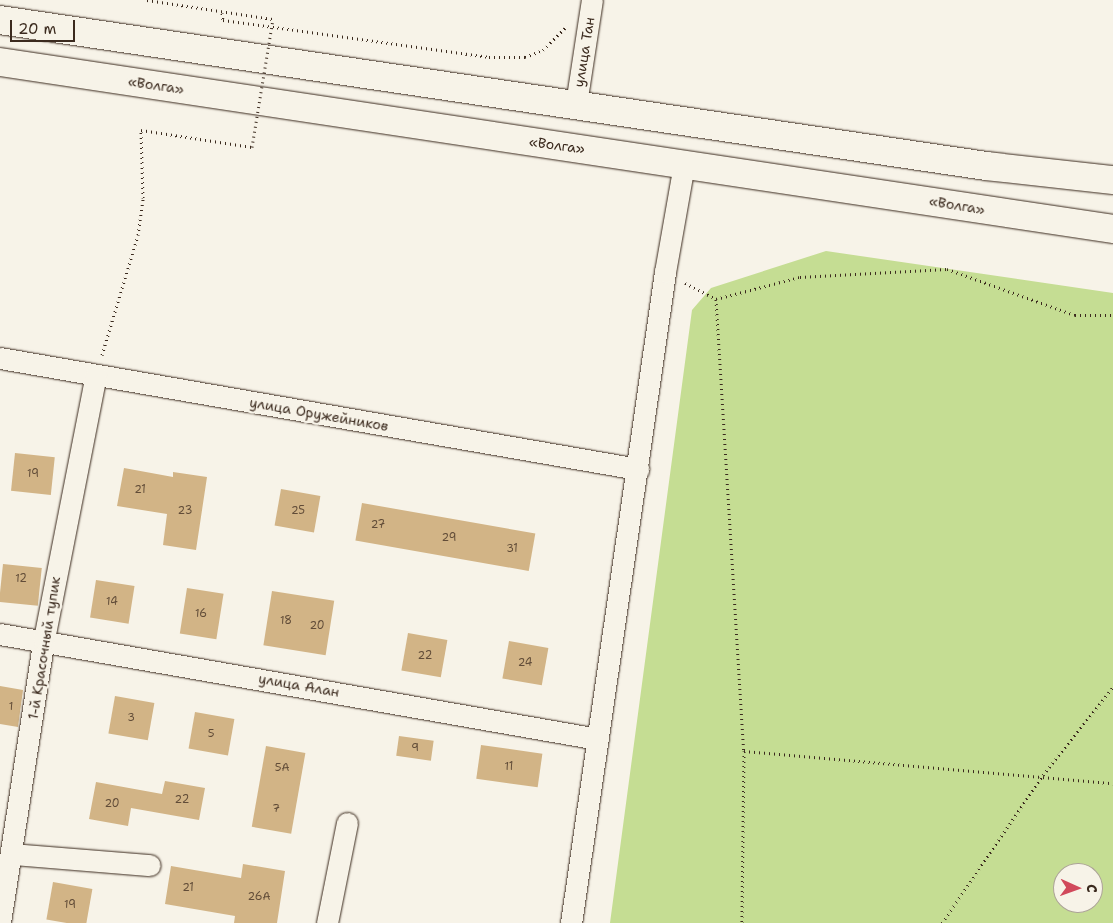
<!DOCTYPE html>
<html>
<head>
<meta charset="utf-8">
<style>
  body { margin:0 }
  #map { position:relative; width:1113px; height:923px; overflow:hidden; background:#f7f3e8; font-family:"Shantell Sans",sans-serif }
  div>[style] { position:absolute }
  .green>* { inset:0; background:#c5dd93 }
  .building>* { inset:0; background:#d2b486; transform-origin:0 0 }
  .path>* { height:3px; margin-top:-1.5px; transform-origin:0; background:repeating-linear-gradient(90deg,#3b2a1e 0 1px,transparent 0 5px) }
  .roads { filter:drop-shadow(0 0 1px #3b2a1e) drop-shadow(0 0 1px #3b2a1e) }
  .minor>* { height:21px; margin:-10.5px; padding:0 10.5px; transform-origin:10.5px; border-radius:10.5px; background:#f7f3e8 }
  .highway>* { height:28px; margin:-14px; padding:0 14px; transform-origin:14px; border-radius:14px; background:#f7f3e8 }
  .path-bridge>* { height:3px; margin-top:-1.5px; transform-origin:0; background:repeating-linear-gradient(90deg,#3b2a1e 0 1px,transparent 0 5px) }
  span { translate:-50% -50%; white-space:nowrap; text-align:center; line-height:1.15; -webkit-text-stroke:5px #f7f3e8; paint-order:stroke }
  .number-label { font-size:11px; color:#614c38 }
  .number-label span { -webkit-text-stroke-width:0 }
  .street-label { font-size:14px; color:#3b2a1e }
  .north { position:absolute; left:1053px; top:863px; width:50px; height:50px; box-sizing:border-box; background:#f7f3e8; border:1px solid #aca397; border-radius:50%; rotate:92deg; font-size:14px; font-weight:700; line-height:20px; text-align:center; color:#3b2a1e }
  .north::after { content:''; display:block; margin:auto; width:18px; height:22px; background:#d1495b; clip-path:polygon(50% 0,100% 100%,50% 72%,0 100%) }
  .scale { position:absolute; left:10px; top:20px; width:65px; height:22px; box-sizing:border-box; border:2px solid #3b2a1e; border-top:0; padding-left:6px; font-size:15px; line-height:18px; white-space:nowrap; color:#3b2a1e; -webkit-text-stroke:4px #f7f3e8; paint-order:stroke }
</style>
</head>
<body>
<div id="map">
  <div class="green">
    <i style="clip-path:polygon(evenodd,826px 251px,1113px 293px,1113px 923px,610px 923px,692px 310px,711px 288px,826px 251px,1063px 873px,1093px 873px,1093px 903px,1063px 903px,1063px 873px)"></i>
  </div>
  <div class="building">
    <i style="left:15px;top:453px;width:40px;height:38px;rotate:6deg"></i>
    <i style="clip-path:polygon(124px 468px,173px 477px,173px 472px,207px 477px,196px 550px,163px 545px,167px 514px,117px 506px)"></i>
    <i style="left:281px;top:489px;width:40px;height:37px;rotate:10deg"></i>
    <i style="left:362px;top:503px;width:176px;height:38px;rotate:10deg"></i>
    <i style="left:3px;top:564px;width:39px;height:38px;rotate:6deg"></i>
    <i style="left:96px;top:580px;width:39px;height:38px;rotate:9deg"></i>
    <i style="left:187px;top:588px;width:37px;height:46px;rotate:9deg"></i>
    <i style="left:272px;top:591px;width:63px;height:55px;rotate:9deg"></i>
    <i style="left:408px;top:633px;width:40px;height:38px;rotate:10deg"></i>
    <i style="left:509px;top:641px;width:40px;height:38px;rotate:10deg"></i>
    <i style="clip-path:polygon(0 686px,23px 690px,18px 727px,0 724px)"></i>
    <i style="left:115px;top:696px;width:40px;height:38px;rotate:10deg"></i>
    <i style="left:195px;top:712px;width:40px;height:37px;rotate:10deg"></i>
    <i style="left:399px;top:736px;width:35px;height:20px;rotate:8deg"></i>
    <i style="left:481px;top:745px;width:62px;height:34px;rotate:8deg"></i>
    <i style="left:266px;top:746px;width:40px;height:82px;rotate:10deg"></i>
    <i style="clip-path:polygon(165px 781px,205px 788px,199px 820px,131px 808px,128px 826px,89px 819px,96px 782px,162px 794px)"></i>
    <i style="clip-path:polygon(243px 864px,285px 871px,277px 923px,234px 923px,235px 916px,165px 904px,171px 866px,241px 878px)"></i>
    <i style="left:53px;top:882px;width:40px;height:38px;rotate:10deg"></i>
  </div>
  <div class="path">
    <i style="left:147px;top:0;width:127px;rotate:8.6deg"></i>
    <i style="left:222px;top:13px;width:7px;rotate:82deg"></i>
    <i style="left:223px;top:20px;width:269px;rotate:7.9deg"></i>
    <i style="left:489px;top:57px;width:36px"></i>
    <i style="left:525px;top:57px;width:19px;rotate:-21deg"></i>
    <i style="left:543px;top:50px;width:33px;rotate:-45deg"></i>
    <i style="left:685px;top:283px;width:35px;rotate:27deg"></i>
    <i style="left:716px;top:299px;width:453px;rotate:86.5deg"></i>
    <i style="left:744px;top:751px;width:172px;rotate:90.7deg"></i>
    <i style="left:716px;top:299px;width:87px;rotate:-14.7deg"></i>
    <i style="left:800px;top:277px;width:147px;rotate:-3.1deg"></i>
    <i style="left:947px;top:269px;width:136px;rotate:19.8deg"></i>
    <i style="left:1075px;top:315px;width:38px"></i>
    <i style="left:102px;top:355px;width:125px;rotate:-73.3deg"></i>
    <i style="left:138px;top:235px;width:37px;rotate:-82deg"></i>
    <i style="left:143px;top:198px;width:68px;rotate:-91.7deg"></i>
    <i style="left:141px;top:130px;width:112px;rotate:8.7deg"></i>
    <i style="left:744px;top:751px;width:370px;rotate:5deg"></i>
    <i style="left:942px;top:923px;width:179px;rotate:-55.7deg"></i>
    <i style="left:1043px;top:775px;width:112px;rotate:-51.5deg"></i>
  </div>
  <div class="roads">
    <div class="minor">
      <i style="left:576px;top:104px;width:105px;rotate:-81.3deg"></i>
      <i style="left:0;top:358px;width:648px;rotate:9.87deg"></i>
      <i style="left:0;top:634px;width:607px;rotate:9.96deg"></i>
      <i style="left:12px;top:854px;width:138px;rotate:4.6deg"></i>
      <i style="left:0;top:922px;width:286px;rotate:-81.2deg"></i>
      <i style="left:44px;top:639px;width:269px;rotate:-78.9deg"></i>
      <i style="left:327px;top:923px;width:102px;rotate:-78.7deg"></i>
      <i style="left:571px;top:923px;width:658px;rotate:-81.78deg"></i>
      <i style="left:665px;top:272px;width:110px;rotate:-80deg"></i>
    </div>
    <div class="highway">
      <i style="left:0;top:20px;width:997px;rotate:8.42deg"></i>
      <i style="left:986px;top:166px;width:128px;rotate:6.3deg"></i>
      <i style="left:0;top:62px;width:1125px;rotate:8.53deg"></i>
    </div>
  </div>
  <div class="path-bridge">
    <i style="left:252px;top:147px;width:130px;rotate:-80.7deg"></i>
  </div>
  <div class="number-label">
    <span style="left:33px;top:474px">19</span>
    <span style="left:140px;top:490px">21</span>
    <span style="left:185px;top:511px">23</span>
    <span style="left:298px;top:511px">25</span>
    <span style="left:378px;top:525px">27</span>
    <span style="left:449px;top:538px">29</span>
    <span style="left:512px;top:549px">31</span>
    <span style="left:21px;top:579px">12</span>
    <span style="left:112px;top:602px">14</span>
    <span style="left:201px;top:614px">16</span>
    <span style="left:286px;top:621px">18</span>
    <span style="left:317px;top:626px">20</span>
    <span style="left:425px;top:656px">22</span>
    <span style="left:525px;top:663px">24</span>
    <span style="left:11px;top:707px">1</span>
    <span style="left:131px;top:718px">3</span>
    <span style="left:211px;top:734px">5</span>
    <span style="left:415px;top:748px">9</span>
    <span style="left:509px;top:767px">11</span>
    <span style="left:282px;top:768px">5А</span>
    <span style="left:182px;top:800px">22</span>
    <span style="left:112px;top:804px">20</span>
    <span style="left:276px;top:809px">7</span>
    <span style="left:188px;top:888px">21</span>
    <span style="left:259px;top:897px">26А</span>
    <span style="left:70px;top:905px">19</span>
  </div>
  <div class="street-label">
    <span style="left:584px;top:52px;rotate:-81deg">улица Тан</span>
    <span style="left:156px;top:85px;rotate:8deg">«Волга»</span>
    <span style="left:557px;top:145px;rotate:8deg">«Волга»</span>
    <span style="left:957px;top:205px;rotate:9deg">«Волга»</span>
    <span style="left:319px;top:414px;rotate:10deg">улица Оружейников</span>
    <span style="left:44px;top:648px;rotate:-81deg">1-й Красочный тупик</span>
    <span style="left:299px;top:685px;rotate:10deg">улица Алан</span>
  </div>
  <div class="north">С</div>
  <div class="scale">20 m</div>
</div>
</body>
</html>
